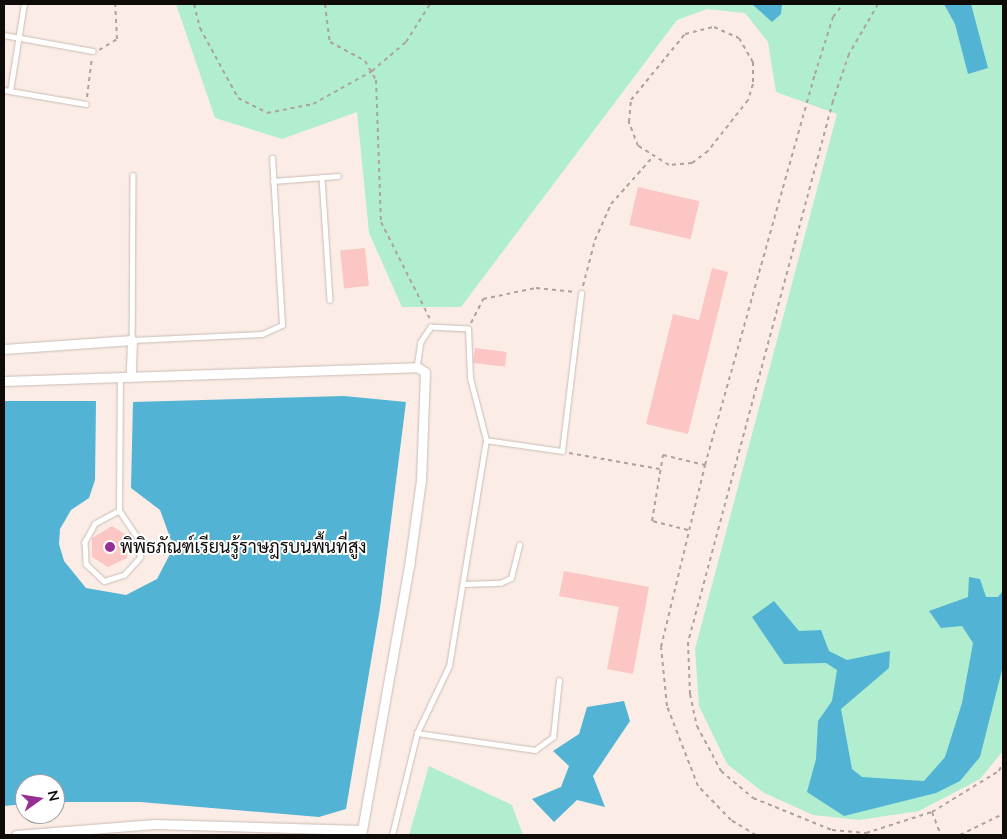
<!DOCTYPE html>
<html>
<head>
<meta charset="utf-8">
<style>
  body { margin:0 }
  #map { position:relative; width:1007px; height:839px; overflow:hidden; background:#fbede6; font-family:Mulish,Sarabun,sans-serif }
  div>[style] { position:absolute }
  .green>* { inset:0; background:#b1eecf }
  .water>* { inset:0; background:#52b3d4 }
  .building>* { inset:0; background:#fbc6c4; transform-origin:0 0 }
  .path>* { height:2px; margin-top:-1px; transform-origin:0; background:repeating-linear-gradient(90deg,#ada29d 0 4px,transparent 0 8px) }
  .roads { filter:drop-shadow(0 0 1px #c9bcb5) drop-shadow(0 0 1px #c9bcb5) }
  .service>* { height:4.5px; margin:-2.25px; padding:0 2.25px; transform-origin:2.25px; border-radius:2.25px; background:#fff }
  .minor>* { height:9px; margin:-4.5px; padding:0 4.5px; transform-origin:4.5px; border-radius:4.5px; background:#fff }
  .dots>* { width:14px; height:14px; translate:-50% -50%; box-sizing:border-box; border:2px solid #fff; border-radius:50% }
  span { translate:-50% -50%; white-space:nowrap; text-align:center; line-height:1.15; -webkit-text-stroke:4px #fff; paint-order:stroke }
  .poi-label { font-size:18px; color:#0f0b09 }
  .left { translate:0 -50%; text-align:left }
  .frame { position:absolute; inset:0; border:5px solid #0f0b09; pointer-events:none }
  .north { position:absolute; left:15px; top:774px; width:50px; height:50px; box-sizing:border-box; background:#fff; border:1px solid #9f9d9d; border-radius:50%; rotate:77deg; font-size:14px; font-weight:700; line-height:20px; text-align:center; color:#0f0b09 }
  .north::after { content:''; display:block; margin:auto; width:18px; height:22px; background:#962f93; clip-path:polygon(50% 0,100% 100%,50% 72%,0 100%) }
</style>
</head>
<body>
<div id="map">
  <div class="green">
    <i style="clip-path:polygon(176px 4px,1003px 4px,1003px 751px,980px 779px,919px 811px,859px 820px,813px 815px,764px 793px,727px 764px,699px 706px,695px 649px,837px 114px,776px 92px,768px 42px,745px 13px,707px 9px,677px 20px,461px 307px,402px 307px,369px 233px,357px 112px,282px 139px,215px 118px)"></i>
    <i style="clip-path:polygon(429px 766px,512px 805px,523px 835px,409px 835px)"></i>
  </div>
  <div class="water">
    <i style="clip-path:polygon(752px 4px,782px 4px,781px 14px,772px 22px)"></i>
    <i style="clip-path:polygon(944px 4px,971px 4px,988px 68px,968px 74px,955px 24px)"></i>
    <i style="clip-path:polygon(344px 396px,406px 402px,380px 608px,346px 809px,319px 817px,140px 802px,55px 802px,55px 784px,25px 784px,25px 804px,4px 806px,4px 401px,96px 401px,95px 480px,89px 498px,71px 510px,60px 529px,59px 544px,64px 561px,86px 588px,126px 595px,157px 579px,170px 554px,171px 540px,160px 510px,131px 488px,133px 402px)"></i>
    <i style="clip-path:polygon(969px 577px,980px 579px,986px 597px,998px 597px,1003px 591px,1003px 666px,980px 757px,960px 781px,936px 793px,844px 816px,807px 792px,816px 759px,818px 721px,832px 701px,837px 670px,826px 663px,784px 664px,752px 617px,774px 601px,799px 631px,821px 630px,829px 651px,847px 660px,890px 651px,889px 668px,841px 709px,852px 769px,862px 777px,924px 781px,945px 757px,962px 703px,973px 643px,962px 626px,941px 628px,929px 611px,968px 597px)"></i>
    <i style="clip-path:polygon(624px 701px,630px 721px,593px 776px,605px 807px,577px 800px,554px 822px,532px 799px,561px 787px,569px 766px,553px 751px,579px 734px,587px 707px)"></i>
  </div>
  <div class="building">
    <i style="left:638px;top:187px;width:63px;height:39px;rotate:13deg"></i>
    <i style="left:365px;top:248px;width:38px;height:25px;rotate:84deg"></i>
    <i style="clip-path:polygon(712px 268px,728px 272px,688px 434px,646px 424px,673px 314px,699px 320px)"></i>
    <i style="left:475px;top:348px;width:32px;height:15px;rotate:7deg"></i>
    <i style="clip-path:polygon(112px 526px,128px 536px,127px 558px,108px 567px,92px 557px,92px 538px)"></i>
    <i style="clip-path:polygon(564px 571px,649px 587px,633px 674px,607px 669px,619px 607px,559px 596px)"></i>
  </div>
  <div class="path">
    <i style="left:194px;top:4px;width:25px;rotate:76deg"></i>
    <i style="left:200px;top:28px;width:80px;rotate:61.5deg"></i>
    <i style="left:238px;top:98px;width:33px;rotate:27deg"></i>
    <i style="left:267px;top:113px;width:47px;rotate:-11.1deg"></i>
    <i style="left:313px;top:104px;width:68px;rotate:-29.2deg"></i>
    <i style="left:372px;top:71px;width:45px;rotate:-40.5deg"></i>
    <i style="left:406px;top:42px;width:45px;rotate:-57.7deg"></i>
    <i style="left:325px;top:4px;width:38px;rotate:83deg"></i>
    <i style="left:330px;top:42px;width:40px;rotate:28deg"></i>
    <i style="left:365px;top:61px;width:22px;rotate:60deg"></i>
    <i style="left:376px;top:80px;width:142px;rotate:88deg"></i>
    <i style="left:381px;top:222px;width:111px;rotate:63.2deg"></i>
    <i style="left:878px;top:4px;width:58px;rotate:120.1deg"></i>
    <i style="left:849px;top:54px;width:50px;rotate:108.8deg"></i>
    <i style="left:833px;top:101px;width:560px;rotate:105deg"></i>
    <i style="left:688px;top:642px;width:52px;rotate:87.8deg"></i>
    <i style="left:690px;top:694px;width:33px;rotate:78deg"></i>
    <i style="left:697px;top:726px;width:51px;rotate:61.9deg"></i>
    <i style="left:721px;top:771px;width:42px;rotate:40.2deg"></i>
    <i style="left:753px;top:798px;width:85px;rotate:22.1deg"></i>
    <i style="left:832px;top:830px;width:34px;rotate:5deg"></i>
    <i style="left:866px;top:833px;width:69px;rotate:-17.7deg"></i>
    <i style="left:932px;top:812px;width:79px;rotate:-31.5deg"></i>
    <i style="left:999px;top:771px;width:10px;rotate:-66deg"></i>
    <i style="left:714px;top:27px;width:27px;rotate:24deg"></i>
    <i style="left:739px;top:38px;width:28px;rotate:60deg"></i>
    <i style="left:753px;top:62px;width:22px;rotate:90deg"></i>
    <i style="left:753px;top:84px;width:17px;rotate:107deg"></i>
    <i style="left:748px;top:100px;width:65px;rotate:128.1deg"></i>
    <i style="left:708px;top:151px;width:20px;rotate:143deg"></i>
    <i style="left:692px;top:163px;width:23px;rotate:175deg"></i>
    <i style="left:669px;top:165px;width:36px;rotate:-148deg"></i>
    <i style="left:638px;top:146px;width:26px;rotate:-111deg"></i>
    <i style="left:629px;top:122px;width:22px;rotate:-85deg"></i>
    <i style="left:631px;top:100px;width:85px;rotate:-50.7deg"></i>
    <i style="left:685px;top:34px;width:30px;rotate:-14deg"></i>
    <i style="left:99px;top:50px;width:21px;rotate:-31deg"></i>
    <i style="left:117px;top:39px;width:35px;rotate:-93deg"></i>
    <i style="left:87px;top:97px;width:40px;rotate:-82.9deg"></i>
    <i style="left:583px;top:286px;width:48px;rotate:-75.4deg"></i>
    <i style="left:595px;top:240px;width:39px;rotate:-66deg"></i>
    <i style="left:611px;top:204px;width:62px;rotate:-48.3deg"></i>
    <i style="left:471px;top:323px;width:27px;rotate:-63deg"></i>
    <i style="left:483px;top:299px;width:54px;rotate:-11.7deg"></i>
    <i style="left:536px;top:288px;width:37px;rotate:6deg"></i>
    <i style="left:569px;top:453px;width:92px;rotate:10deg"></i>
    <i style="left:688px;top:530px;width:37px;rotate:-166deg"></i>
    <i style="left:652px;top:521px;width:67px;rotate:-80.5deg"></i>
    <i style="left:663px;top:455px;width:43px;rotate:13.4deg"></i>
    <i style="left:932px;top:812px;width:25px;rotate:69deg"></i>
    <i style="left:756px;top:835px;width:29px;rotate:-149deg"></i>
    <i style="left:731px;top:820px;width:47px;rotate:-134.1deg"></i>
    <i style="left:698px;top:786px;width:86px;rotate:-111.2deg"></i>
    <i style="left:667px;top:706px;width:59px;rotate:-95.8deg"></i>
    <i style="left:661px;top:647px;width:187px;rotate:-76.4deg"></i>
    <i style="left:705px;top:465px;width:406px;rotate:-74.3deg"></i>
    <i style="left:815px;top:74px;width:60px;rotate:-72.5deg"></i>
    <i style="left:833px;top:17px;width:16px;rotate:-52deg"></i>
    <i style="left:960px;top:835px;width:48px;rotate:-26deg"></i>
  </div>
  <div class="roads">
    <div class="service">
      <i style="left:4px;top:35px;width:90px;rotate:10.2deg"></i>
      <i style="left:4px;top:90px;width:83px;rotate:9.7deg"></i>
      <i style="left:10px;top:91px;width:88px;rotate:-80.9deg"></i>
      <i style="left:133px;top:175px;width:165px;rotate:90.3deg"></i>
      <i style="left:132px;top:340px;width:130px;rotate:-2.6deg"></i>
      <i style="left:262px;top:334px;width:22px;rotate:-24deg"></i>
      <i style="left:282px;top:325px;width:167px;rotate:-93.4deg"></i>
      <i style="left:322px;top:177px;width:123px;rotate:86.3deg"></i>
      <i style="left:273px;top:181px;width:65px;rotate:-4.4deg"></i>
      <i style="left:486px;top:440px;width:77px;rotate:8.2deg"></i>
      <i style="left:562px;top:451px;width:159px;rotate:-83.1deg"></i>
      <i style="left:119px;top:511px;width:27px;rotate:152deg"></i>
      <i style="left:95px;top:524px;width:21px;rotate:119deg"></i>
      <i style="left:85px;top:542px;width:22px;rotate:87deg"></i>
      <i style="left:86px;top:564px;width:25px;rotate:43deg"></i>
      <i style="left:104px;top:581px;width:21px;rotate:-17deg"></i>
      <i style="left:124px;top:575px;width:24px;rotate:-48deg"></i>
      <i style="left:140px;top:557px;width:18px;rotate:-96deg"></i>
      <i style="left:138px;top:539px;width:34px;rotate:-124deg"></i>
      <i style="left:119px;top:511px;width:133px;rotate:-89.6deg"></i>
      <i style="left:464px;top:584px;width:36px;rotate:-2deg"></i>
      <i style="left:500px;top:583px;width:12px;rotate:-24deg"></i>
      <i style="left:511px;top:578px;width:34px;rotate:-76deg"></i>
      <i style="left:417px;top:733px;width:119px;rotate:8.2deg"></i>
      <i style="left:535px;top:750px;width:22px;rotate:-36deg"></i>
      <i style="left:553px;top:737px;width:57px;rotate:-84deg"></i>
      <i style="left:392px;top:835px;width:105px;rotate:-76.2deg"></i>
      <i style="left:417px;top:733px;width:74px;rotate:-64.5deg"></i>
      <i style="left:449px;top:666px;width:229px;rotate:-80.7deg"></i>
      <i style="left:486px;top:440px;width:64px;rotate:-104.5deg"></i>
      <i style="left:470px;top:378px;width:49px;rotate:-92.3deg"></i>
      <i style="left:468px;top:329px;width:37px;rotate:-177deg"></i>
      <i style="left:431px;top:327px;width:18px;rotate:124deg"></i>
      <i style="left:421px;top:342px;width:25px;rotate:99deg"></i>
    </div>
    <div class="minor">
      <i style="left:4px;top:349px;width:128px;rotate:-4deg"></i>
      <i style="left:132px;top:340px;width:37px;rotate:92deg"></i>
      <i style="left:4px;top:381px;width:413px;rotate:-1.9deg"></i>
      <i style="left:417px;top:367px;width:9px;rotate:32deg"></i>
      <i style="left:425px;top:372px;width:108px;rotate:92.1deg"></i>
      <i style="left:421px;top:480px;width:87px;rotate:97.9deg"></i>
      <i style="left:409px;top:566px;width:273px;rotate:100.1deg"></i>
      <i style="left:16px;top:835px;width:139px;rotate:-4.5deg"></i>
      <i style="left:155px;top:824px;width:206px;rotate:1.7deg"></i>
    </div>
  </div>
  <div class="dots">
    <i style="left:110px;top:547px;background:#962f93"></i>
  </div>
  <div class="poi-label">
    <span class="left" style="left:120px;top:547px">พิพิธภัณฑ์เรียนรู้ราษฎรบนพื้นที่สูง</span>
  </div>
  <div class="frame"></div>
  <div class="north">N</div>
</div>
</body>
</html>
